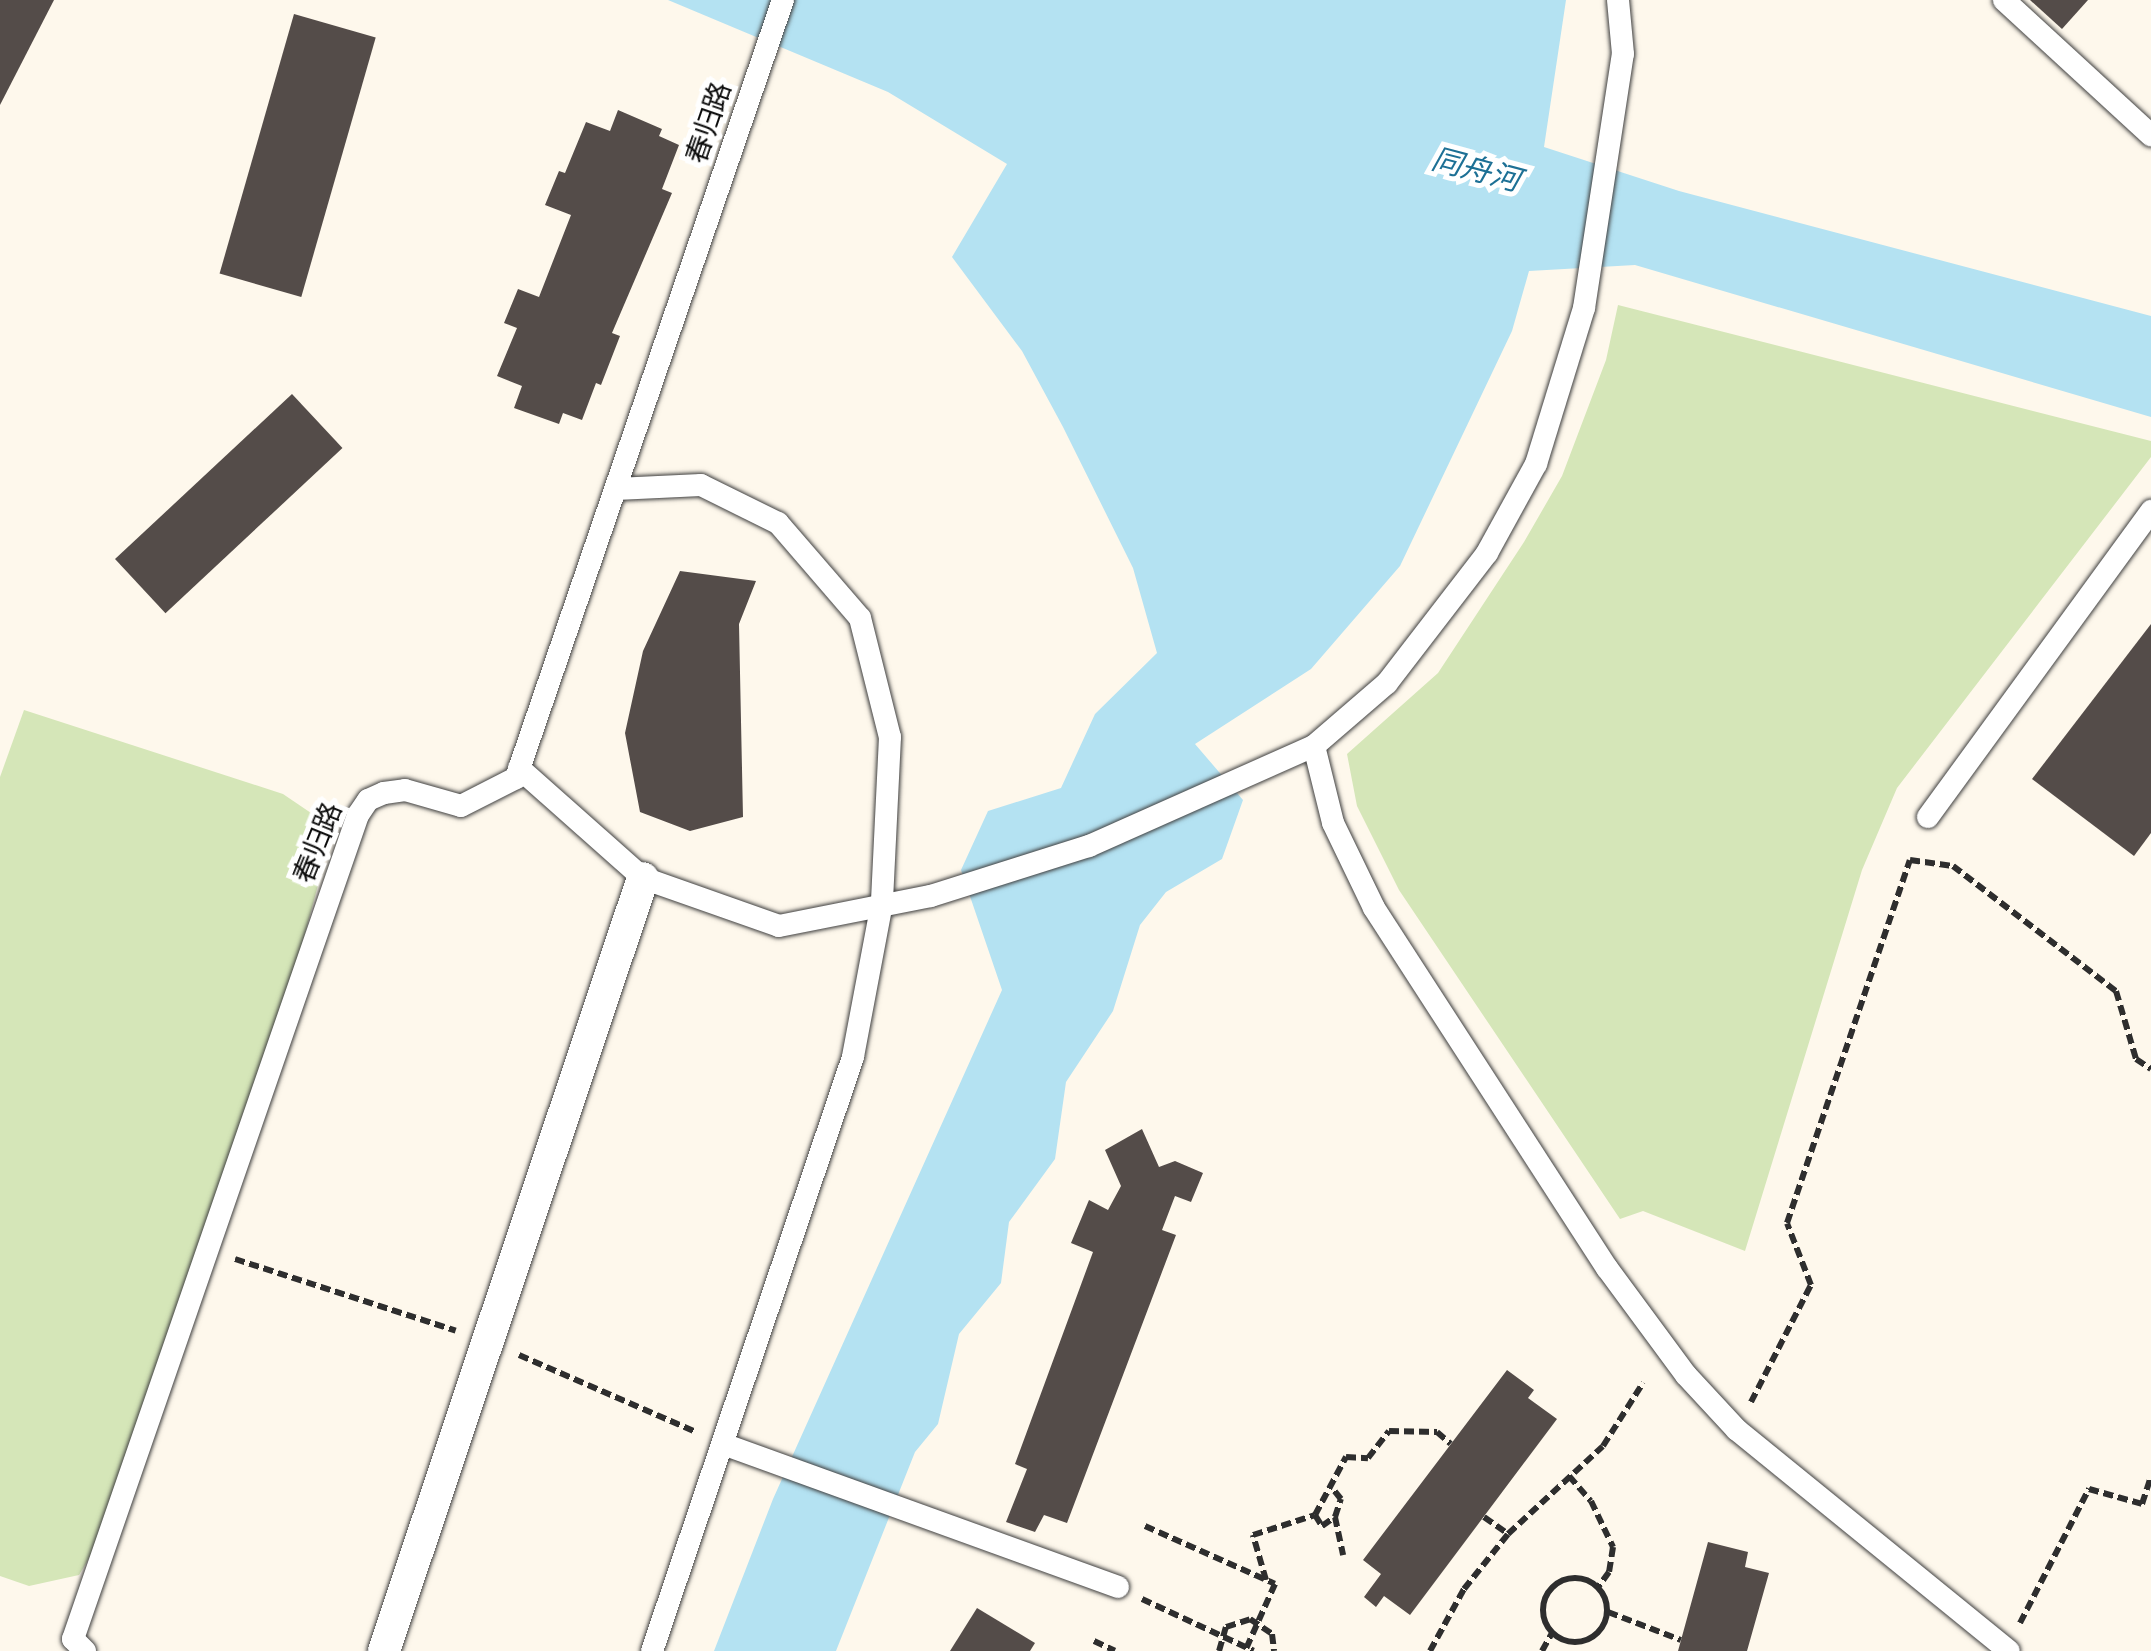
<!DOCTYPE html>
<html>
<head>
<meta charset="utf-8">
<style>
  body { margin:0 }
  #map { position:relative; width:2151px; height:1651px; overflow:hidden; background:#fef8ec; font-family:"Crimson Pro","Noto Sans SC",serif }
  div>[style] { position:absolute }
  .green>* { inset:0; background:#d5e6b8 }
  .water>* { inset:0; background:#b4e2f2 }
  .building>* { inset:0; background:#544c49; transform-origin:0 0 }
  .path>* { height:6px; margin-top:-3px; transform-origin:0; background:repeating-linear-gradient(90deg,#2e2e2e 0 10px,transparent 0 15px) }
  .path>.ring { margin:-3px; padding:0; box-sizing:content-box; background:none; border:6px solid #2e2e2e; border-radius:50% }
  .roads { filter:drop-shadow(0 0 2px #3f3f3f) drop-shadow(0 0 2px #3f3f3f) }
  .service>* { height:22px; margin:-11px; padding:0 11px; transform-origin:11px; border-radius:11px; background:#fff }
  .pedestrian>* { height:32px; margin:-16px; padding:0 16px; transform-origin:16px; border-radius:16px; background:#fff }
  span { translate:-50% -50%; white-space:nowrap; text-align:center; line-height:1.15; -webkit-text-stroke:10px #fff; paint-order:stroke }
  .street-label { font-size:28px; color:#0c0c0c }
  .water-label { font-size:30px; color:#1d7095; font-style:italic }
</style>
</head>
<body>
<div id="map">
  <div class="green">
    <i style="clip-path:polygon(1618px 305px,2151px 441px,2151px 457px,1897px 788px,1862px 870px,1745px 1251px,1643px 1211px,1620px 1219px,1399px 890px,1357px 806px,1347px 754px,1438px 673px,1524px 542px,1562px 476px,1606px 360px)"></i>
    <i style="clip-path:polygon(24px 710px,283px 794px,311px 813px,322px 835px,324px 863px,297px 963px,100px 1540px,79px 1575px,29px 1586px,0 1576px,0 777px)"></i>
  </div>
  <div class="water">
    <i style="clip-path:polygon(668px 0,1566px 0,1544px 147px,1679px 191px,2151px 316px,2151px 417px,1635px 265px,1529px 271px,1512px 331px,1400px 566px,1311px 669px,1195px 744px,1243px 800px,1222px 859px,1166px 892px,1140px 925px,1113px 1011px,1066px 1082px,1055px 1159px,1009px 1222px,1001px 1283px,959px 1334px,938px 1424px,915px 1452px,836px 1651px,714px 1651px,773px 1499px,1002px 990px,961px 870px,988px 811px,1061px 788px,1095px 714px,1157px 653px,1133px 568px,1063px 427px,1022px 351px,952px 257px,1007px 164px,888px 92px)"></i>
  </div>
  <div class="building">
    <i style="clip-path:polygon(0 0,54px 0,0 105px)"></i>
    <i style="clip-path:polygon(2030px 0,2088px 0,2062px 29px)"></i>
    <i style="left:294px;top:14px;width:85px;height:270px;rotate:16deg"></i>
    <i style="clip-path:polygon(618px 110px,662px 129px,659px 136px,679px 145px,662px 189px,672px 193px,612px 333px,620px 336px,601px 385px,596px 383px,582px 420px,563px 413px,559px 424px,514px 408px,522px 386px,497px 376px,517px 328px,504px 323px,518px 289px,539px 297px,571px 215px,545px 205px,559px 171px,565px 173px,586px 122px,610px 131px)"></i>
    <i style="left:292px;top:394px;width:74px;height:242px;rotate:47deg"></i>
    <i style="clip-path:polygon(680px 571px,756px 581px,739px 624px,743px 817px,690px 831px,640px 812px,625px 733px,643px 651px)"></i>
    <i style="clip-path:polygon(2151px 624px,2151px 833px,2134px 856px,2032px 779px)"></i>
    <i style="clip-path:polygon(1142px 1129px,1159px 1167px,1175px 1161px,1203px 1173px,1191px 1202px,1175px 1196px,1162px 1230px,1176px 1235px,1067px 1523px,1044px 1515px,1035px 1532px,1006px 1522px,1027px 1469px,1015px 1464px,1093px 1252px,1071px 1243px,1089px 1200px,1108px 1210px,1121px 1186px,1105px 1150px)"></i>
    <i style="clip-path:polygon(1507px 1370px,1534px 1390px,1528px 1398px,1557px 1419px,1410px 1615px,1384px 1596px,1376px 1607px,1364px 1597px,1381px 1574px,1363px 1560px)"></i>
    <i style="clip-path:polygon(1708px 1542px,1748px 1552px,1745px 1567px,1769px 1573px,1747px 1651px,1678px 1651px)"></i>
    <i style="clip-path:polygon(977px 1608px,1035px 1643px,1030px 1651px,950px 1651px)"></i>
  </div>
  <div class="path">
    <i style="left:235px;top:1259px;width:232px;rotate:18deg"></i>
    <i style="left:519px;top:1355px;width:193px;rotate:23.5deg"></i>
    <i style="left:1751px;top:1402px;width:131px;rotate:-62.9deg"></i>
    <i style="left:1811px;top:1285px;width:66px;rotate:-111.2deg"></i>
    <i style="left:1787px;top:1223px;width:383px;rotate:-71.3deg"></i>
    <i style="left:1910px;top:860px;width:43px;rotate:7.9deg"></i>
    <i style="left:1953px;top:866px;width:205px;rotate:37.5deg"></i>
    <i style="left:2116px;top:991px;width:71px;rotate:73.6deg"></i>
    <i style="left:2136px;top:1059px;width:18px;rotate:34deg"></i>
    <i style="left:1569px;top:1476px;width:33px;rotate:49deg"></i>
    <i style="left:1591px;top:1501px;width:51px;rotate:64.4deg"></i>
    <i style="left:1613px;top:1547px;width:25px;rotate:99deg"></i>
    <i style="left:1609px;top:1572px;width:19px;rotate:126deg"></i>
    <i style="left:1315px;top:1515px;width:13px;rotate:58deg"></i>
    <i style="left:1322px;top:1526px;width:16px;rotate:-35deg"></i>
    <i style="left:1335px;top:1517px;width:19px;rotate:-72deg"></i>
    <i style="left:1341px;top:1499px;width:13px;rotate:-129deg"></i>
    <i style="left:1335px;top:1517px;width:39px;rotate:78deg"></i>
    <i style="left:1484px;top:1517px;width:29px;rotate:35deg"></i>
    <i style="left:1145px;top:1526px;width:142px;rotate:24deg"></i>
    <i style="left:1275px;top:1584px;width:73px;rotate:114.1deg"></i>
    <i class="ring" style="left:1543px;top:1578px;width:58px;height:58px"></i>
    <i style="left:1266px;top:1580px;width:47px;rotate:-106.1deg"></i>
    <i style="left:1253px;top:1535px;width:65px;rotate:-17.9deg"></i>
    <i style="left:1315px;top:1515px;width:66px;rotate:-61.9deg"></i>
    <i style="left:1346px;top:1457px;width:22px;rotate:3deg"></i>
    <i style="left:1368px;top:1458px;width:34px;rotate:-52deg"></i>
    <i style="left:1389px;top:1431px;width:48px;rotate:1.2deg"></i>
    <i style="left:1437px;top:1432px;width:18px;rotate:41deg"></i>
    <i style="left:1142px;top:1599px;width:123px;rotate:24.9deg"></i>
    <i style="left:1608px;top:1612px;width:78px;rotate:21deg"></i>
    <i style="left:2020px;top:1623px;width:151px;rotate:-62.8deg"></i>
    <i style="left:2089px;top:1489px;width:55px;rotate:15.8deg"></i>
    <i style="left:2142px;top:1504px;width:28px;rotate:-72deg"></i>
    <i style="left:1094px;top:1641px;width:23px;rotate:25deg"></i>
    <i style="left:1219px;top:1651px;width:25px;rotate:-74deg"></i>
    <i style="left:1226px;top:1627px;width:25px;rotate:-18deg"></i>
    <i style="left:1250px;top:1619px;width:27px;rotate:34deg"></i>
    <i style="left:1272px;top:1634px;width:17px;rotate:83deg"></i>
    <i style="left:1430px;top:1651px;width:71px;rotate:-61.3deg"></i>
    <i style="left:1464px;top:1589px;width:70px;rotate:-51.3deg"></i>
    <i style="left:1508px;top:1534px;width:129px;rotate:-42.8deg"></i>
    <i style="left:1603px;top:1446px;width:75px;rotate:-57.6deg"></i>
    <i style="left:1542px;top:1651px;width:21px;rotate:-61deg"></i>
  </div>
  <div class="roads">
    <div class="service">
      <i style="left:2004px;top:0;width:200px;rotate:42.6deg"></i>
      <i style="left:616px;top:489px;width:85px;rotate:-2.7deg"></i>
      <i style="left:701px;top:485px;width:86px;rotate:26.3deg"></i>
      <i style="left:778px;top:523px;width:125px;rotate:49.2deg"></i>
      <i style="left:860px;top:618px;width:123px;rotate:75.9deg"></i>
      <i style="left:890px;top:737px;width:166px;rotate:92.8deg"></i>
      <i style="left:882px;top:903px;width:157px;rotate:100.7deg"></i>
      <i style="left:853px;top:1057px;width:627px;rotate:108.69deg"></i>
      <i style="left:1314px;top:746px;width:79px;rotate:76.1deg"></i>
      <i style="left:1333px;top:823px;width:94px;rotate:64.2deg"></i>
      <i style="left:1374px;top:908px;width:429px;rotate:57.1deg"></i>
      <i style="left:1607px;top:1268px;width:133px;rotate:53.6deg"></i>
      <i style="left:1686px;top:1375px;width:75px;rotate:47.2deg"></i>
      <i style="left:1737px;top:1430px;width:350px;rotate:39.1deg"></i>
      <i style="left:519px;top:768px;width:166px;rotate:41.6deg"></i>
      <i style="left:643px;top:878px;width:144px;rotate:19.4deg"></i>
      <i style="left:779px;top:926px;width:155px;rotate:-11.2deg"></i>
      <i style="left:931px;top:896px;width:166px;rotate:-17.6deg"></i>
      <i style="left:1089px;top:846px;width:246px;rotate:-24deg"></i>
      <i style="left:1314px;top:746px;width:96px;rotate:-40.8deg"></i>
      <i style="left:1387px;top:683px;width:164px;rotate:-52.4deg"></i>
      <i style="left:1487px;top:553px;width:102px;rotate:-61.2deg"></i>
      <i style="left:1536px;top:464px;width:163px;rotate:-72.9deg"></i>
      <i style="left:1584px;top:308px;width:257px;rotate:-81.3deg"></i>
      <i style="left:1623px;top:54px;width:54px;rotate:-95.3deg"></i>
      <i style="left:1928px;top:817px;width:379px;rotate:-53.9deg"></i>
      <i style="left:723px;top:1444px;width:420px;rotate:19.9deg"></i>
      <i style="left:85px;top:1651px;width:17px;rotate:-135deg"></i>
      <i style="left:73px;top:1639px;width:872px;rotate:-70.92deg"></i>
      <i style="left:358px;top:815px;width:18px;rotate:-56deg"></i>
      <i style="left:368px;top:800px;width:17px;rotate:-24deg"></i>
      <i style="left:384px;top:793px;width:21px;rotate:-8deg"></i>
      <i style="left:405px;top:790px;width:58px;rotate:15.9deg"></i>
      <i style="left:461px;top:806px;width:62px;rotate:-27deg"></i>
      <i style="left:516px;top:778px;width:823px;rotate:-71.06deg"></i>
    </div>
    <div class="pedestrian">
      <i style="left:384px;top:1651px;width:815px;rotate:-71.48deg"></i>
    </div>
  </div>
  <div class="street-label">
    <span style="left:709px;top:123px;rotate:-71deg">春归路</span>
    <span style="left:318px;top:843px;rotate:-68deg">春归路</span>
  </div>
  <div class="water-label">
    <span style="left:1476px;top:170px;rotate:15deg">同舟河</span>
  </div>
</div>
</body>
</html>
